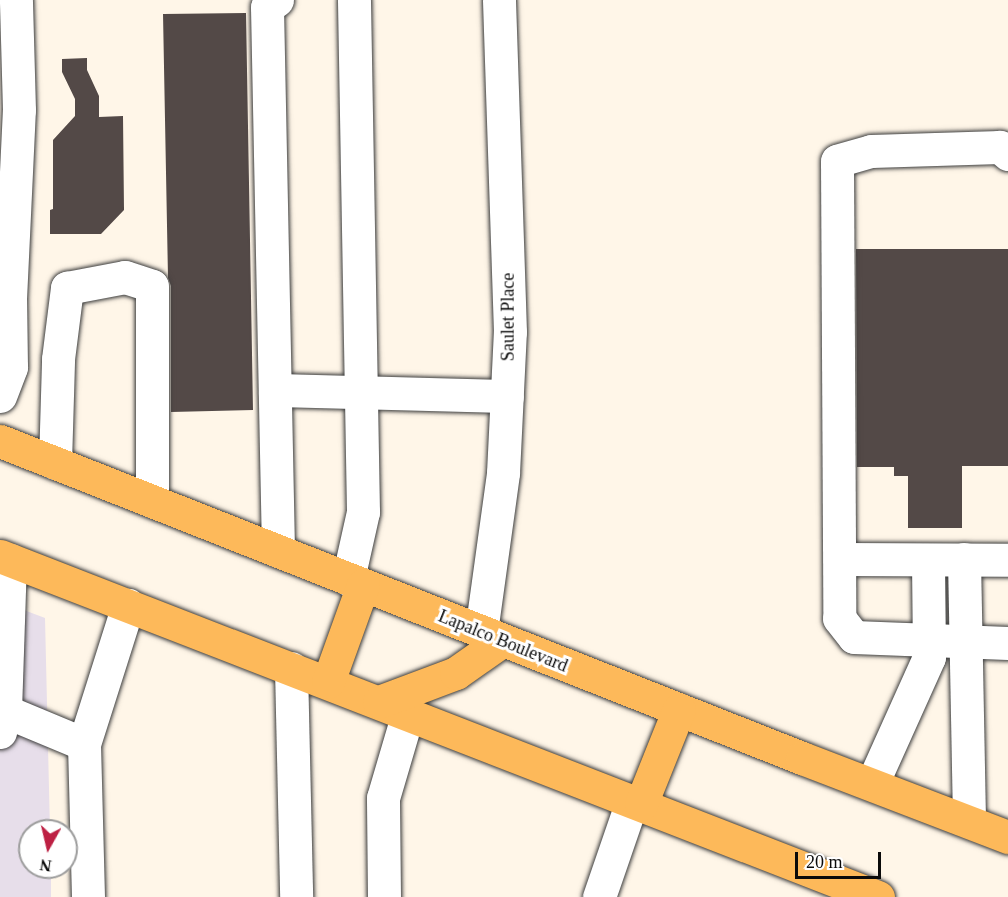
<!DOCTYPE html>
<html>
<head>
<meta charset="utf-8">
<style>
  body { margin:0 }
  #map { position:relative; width:1008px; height:897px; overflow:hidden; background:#fff6e8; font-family:Georgia,serif }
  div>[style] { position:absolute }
  .industrial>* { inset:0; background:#e7deea }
  .building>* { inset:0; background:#534947 }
  .roads { filter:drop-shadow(0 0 2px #3d3d3d) drop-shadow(0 0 2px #3d3d3d) }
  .minor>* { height:33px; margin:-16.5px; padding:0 16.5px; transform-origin:16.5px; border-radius:16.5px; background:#fff }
  .major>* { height:33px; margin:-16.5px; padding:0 16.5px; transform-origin:16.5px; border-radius:16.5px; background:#fdb95a }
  span { translate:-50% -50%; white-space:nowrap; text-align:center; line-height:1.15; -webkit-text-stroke:6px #fff; paint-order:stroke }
  .street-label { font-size:18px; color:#0a0a0a }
  .north { position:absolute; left:18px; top:819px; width:60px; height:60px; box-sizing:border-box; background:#fff; border:2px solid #9d9d9d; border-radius:50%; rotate:188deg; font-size:16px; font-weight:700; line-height:24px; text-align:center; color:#0a0a0a }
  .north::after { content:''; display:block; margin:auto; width:21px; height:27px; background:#bd2043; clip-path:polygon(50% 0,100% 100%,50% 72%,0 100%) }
  .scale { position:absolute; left:795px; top:852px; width:86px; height:27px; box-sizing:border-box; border:3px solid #0a0a0a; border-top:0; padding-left:8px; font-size:18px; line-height:21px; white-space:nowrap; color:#0a0a0a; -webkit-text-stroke:4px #fff; paint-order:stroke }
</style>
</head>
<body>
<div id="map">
  <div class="industrial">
    <i style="clip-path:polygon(0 601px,45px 618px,50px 831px,30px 831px,30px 867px,51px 867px,51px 897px,0 897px)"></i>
  </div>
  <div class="building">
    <i style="clip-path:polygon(246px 13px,253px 410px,171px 412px,171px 286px,168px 278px,163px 14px)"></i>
    <i style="clip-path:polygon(87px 58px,87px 70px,99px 96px,99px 117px,123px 116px,124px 210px,101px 234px,50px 234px,50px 210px,53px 209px,53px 140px,75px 116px,75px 99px,62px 72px,62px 59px)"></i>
    <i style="clip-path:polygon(856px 249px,1008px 249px,1008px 466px,962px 466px,962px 528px,908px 528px,908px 476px,894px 476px,894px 467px,857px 467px)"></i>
  </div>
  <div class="roads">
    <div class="minor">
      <i style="left:277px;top:0;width:12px;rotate:145deg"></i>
      <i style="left:267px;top:7px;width:544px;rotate:88.84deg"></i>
      <i style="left:1008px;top:154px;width:11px;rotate:-139deg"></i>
      <i style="left:1000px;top:147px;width:129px;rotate:178.2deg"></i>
      <i style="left:871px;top:151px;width:35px;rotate:164deg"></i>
      <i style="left:837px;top:161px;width:457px;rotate:89.7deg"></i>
      <i style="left:839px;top:618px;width:24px;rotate:52deg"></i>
      <i style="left:854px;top:637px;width:154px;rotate:2.2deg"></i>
      <i style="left:275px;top:390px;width:232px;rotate:1.5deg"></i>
      <i style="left:0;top:396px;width:31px;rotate:-69deg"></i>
      <i style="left:11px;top:367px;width:68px;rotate:-90.8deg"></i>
      <i style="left:10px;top:299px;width:189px;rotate:-87.3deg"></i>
      <i style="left:19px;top:110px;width:110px;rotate:-91.6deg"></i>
      <i style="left:55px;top:463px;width:104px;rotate:-88.3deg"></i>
      <i style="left:58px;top:359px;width:72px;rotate:-82.8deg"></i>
      <i style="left:67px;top:288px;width:59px;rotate:-10.7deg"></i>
      <i style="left:125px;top:277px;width:28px;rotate:18deg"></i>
      <i style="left:152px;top:286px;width:215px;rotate:90deg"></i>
      <i style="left:841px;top:559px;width:167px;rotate:0.3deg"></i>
      <i style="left:964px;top:559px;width:262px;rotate:88.9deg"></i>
      <i style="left:348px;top:579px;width:69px;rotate:-77.4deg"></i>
      <i style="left:363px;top:512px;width:512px;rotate:-91.01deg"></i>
      <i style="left:481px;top:632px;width:161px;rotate:-82.1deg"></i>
      <i style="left:503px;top:473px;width:141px;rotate:-87.2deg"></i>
      <i style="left:510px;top:332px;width:332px;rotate:-91.9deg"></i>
      <i style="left:291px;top:668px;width:229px;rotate:88.7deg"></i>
      <i style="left:0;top:709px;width:91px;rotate:22.6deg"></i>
      <i style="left:0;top:732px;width:22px;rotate:-77deg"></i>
      <i style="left:5px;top:711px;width:151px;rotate:-88.1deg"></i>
      <i style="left:872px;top:784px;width:139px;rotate:-65.8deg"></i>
      <i style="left:929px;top:657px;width:97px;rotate:-90.6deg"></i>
      <i style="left:88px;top:897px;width:153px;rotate:-91.5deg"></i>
      <i style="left:84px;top:744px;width:146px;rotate:-72.4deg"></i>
      <i style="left:384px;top:897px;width:99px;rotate:-90.6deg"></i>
      <i style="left:383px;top:798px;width:89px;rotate:-73.6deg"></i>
      <i style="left:599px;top:897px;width:102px;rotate:-71deg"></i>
    </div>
    <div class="major">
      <i style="left:0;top:441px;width:862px;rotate:21.57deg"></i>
      <i style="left:802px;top:758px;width:221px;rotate:21deg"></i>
      <i style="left:0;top:556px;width:942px;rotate:21.23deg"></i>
      <i style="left:328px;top:682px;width:103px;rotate:-70.2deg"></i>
      <i style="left:379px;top:702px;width:82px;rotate:-20.6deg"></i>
      <i style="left:456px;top:673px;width:57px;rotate:-35.1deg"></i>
      <i style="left:641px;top:804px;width:102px;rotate:-68.2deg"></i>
    </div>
  </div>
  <div class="street-label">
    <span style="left:508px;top:317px;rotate:-90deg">Saulet Place</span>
    <span style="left:503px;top:641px;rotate:22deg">Lapalco Boulevard</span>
  </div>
  <div class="north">N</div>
  <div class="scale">20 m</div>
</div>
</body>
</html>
